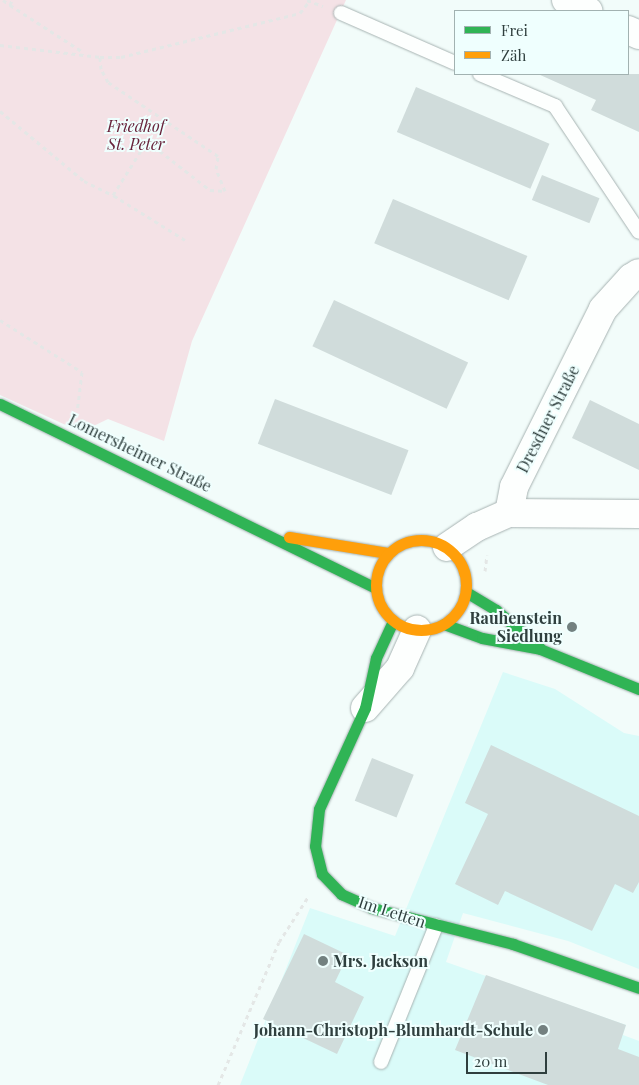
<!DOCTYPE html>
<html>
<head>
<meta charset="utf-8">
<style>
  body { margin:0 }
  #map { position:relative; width:639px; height:1085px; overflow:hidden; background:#f2fcfa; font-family:"Playfair Display",serif }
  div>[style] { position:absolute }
  .built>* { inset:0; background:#dafbf9 }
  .green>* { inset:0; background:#f4e2e6 }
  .building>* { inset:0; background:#d0dcdb; transform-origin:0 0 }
  .path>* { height:3px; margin-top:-1.5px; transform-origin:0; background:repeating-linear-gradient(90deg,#e4e7e6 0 4px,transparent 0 8px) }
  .roads { filter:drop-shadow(0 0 1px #a7b3b2) drop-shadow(0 0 1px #a7b3b2) }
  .lane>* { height:14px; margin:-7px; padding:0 7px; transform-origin:7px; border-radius:7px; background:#fdfffe }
  .street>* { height:28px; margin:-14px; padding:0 14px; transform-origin:14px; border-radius:14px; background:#fdfffe }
  .fast>* { height:11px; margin:-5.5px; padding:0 5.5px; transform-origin:5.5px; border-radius:5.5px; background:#30b455 }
  .slow>* { height:11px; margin:-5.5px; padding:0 5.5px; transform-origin:5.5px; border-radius:5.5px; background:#ff9f0a }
  .slow>.ring { margin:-5.5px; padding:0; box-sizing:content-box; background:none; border:11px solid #ff9f0a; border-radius:50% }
  .dots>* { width:14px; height:14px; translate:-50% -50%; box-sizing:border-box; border:2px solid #effffe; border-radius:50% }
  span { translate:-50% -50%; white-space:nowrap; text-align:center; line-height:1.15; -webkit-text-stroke:4px #effffe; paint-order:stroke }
  .park-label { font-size:16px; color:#68233b; font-style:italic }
  .street-label { font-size:16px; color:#2f3f3e }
  .poi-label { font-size:16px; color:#2f3f3e; font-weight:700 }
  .right { translate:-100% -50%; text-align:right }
  .left { translate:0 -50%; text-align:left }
  .legend { position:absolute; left:454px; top:10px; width:175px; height:65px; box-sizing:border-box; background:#effffe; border:1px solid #a2b2b1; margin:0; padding:6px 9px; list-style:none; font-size:15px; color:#2f3f3e }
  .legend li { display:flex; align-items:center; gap:10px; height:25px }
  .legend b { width:25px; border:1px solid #a2b2b1 }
  .scale { position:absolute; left:466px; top:1052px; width:81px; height:22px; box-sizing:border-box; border:2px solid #2f3f3e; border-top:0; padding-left:6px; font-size:15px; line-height:18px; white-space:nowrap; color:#2f3f3e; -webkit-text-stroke:4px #effffe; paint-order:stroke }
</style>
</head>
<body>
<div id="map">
  <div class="built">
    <i style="clip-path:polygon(503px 672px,555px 689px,624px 733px,639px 736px,639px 969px,568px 941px,463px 913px,446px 962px,626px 1025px,623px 1035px,639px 1041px,639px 1085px,240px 1085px,310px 908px,395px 936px)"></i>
  </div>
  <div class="green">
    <i style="clip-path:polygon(0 0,346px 0,192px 341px,164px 441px,108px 419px,81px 432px,0 395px)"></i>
  </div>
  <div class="building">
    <i style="clip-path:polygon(538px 74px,639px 74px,639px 132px,591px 110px,596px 100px)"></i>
    <i style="left:416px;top:87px;width:145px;height:49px;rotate:23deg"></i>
    <i style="left:542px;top:175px;width:62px;height:27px;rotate:22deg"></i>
    <i style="left:393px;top:199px;width:146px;height:48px;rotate:23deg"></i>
    <i style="left:334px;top:300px;width:148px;height:51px;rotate:25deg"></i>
    <i style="left:275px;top:399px;width:143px;height:48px;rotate:21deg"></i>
    <i style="clip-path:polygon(590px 400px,639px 424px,639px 470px,572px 438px)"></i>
    <i style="clip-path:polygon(491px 745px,639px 816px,639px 882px,633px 893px,615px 884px,592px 931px,505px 891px,498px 905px,455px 884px,488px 814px,465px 803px)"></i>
    <i style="left:372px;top:758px;width:45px;height:46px;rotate:22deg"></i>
    <i style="clip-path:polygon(304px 934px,348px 955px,335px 982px,364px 997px,337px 1054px,263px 1019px)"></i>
    <i style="clip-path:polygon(486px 975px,626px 1025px,618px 1049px,639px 1057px,639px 1085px,548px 1085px,455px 1050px)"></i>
  </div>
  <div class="path">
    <i style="left:3px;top:0;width:9px;rotate:36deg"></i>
    <i style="left:10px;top:5px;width:5px;rotate:-68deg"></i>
    <i style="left:307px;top:0;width:17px;rotate:21deg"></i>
    <i style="left:10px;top:5px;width:87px;rotate:32.8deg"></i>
    <i style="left:0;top:45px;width:101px;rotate:6.8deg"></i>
    <i style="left:0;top:111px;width:109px;rotate:39.8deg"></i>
    <i style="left:84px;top:181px;width:32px;rotate:26deg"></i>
    <i style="left:185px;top:240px;width:85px;rotate:-148deg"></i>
    <i style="left:113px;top:195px;width:64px;rotate:-57.8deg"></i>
    <i style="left:147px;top:141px;width:80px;rotate:37.9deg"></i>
    <i style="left:210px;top:190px;width:15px;rotate:4deg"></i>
    <i style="left:225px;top:191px;width:24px;rotate:-112deg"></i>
    <i style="left:216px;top:169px;width:13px;rotate:-81deg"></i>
    <i style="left:218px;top:156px;width:133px;rotate:-146.1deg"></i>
    <i style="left:108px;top:82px;width:15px;rotate:-118deg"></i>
    <i style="left:101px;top:69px;width:12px;rotate:-95deg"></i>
    <i style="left:100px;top:57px;width:21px"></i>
    <i style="left:121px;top:57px;width:184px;rotate:-13.8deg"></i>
    <i style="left:300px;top:13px;width:16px;rotate:-52deg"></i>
    <i style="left:0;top:320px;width:97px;rotate:32.4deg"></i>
    <i style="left:82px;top:372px;width:39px;rotate:97deg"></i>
    <i style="left:485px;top:571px;width:16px;rotate:-83deg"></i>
    <i style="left:218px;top:1085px;width:155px;rotate:-66.9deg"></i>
    <i style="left:279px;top:942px;width:54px;rotate:-57.2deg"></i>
  </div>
  <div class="roads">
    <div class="lane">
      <i style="left:341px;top:13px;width:124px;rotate:23.7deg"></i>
      <i style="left:480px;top:74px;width:82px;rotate:23.1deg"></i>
      <i style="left:555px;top:106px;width:151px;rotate:56.3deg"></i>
      <i style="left:381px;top:1062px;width:147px;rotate:-68deg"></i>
    </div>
    <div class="street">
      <i style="left:566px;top:0;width:25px;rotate:26deg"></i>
      <i style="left:628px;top:30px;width:12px;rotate:24deg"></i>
      <i style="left:509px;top:513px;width:130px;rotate:0.4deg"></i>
      <i style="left:447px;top:547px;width:36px;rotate:-34deg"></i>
      <i style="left:477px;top:527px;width:35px;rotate:-24deg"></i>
      <i style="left:509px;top:513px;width:26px;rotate:-79deg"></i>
      <i style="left:514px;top:487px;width:199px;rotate:-63.4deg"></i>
      <i style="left:603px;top:309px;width:42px;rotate:-47.9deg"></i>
      <i style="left:631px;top:278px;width:9px;rotate:-32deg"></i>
      <i style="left:365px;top:708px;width:53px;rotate:-48.8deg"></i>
      <i style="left:400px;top:668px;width:42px;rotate:-65.9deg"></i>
    </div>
    <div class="fast">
      <i style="left:0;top:404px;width:418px;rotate:26.1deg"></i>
      <i style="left:466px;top:592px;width:35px;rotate:31deg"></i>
      <i style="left:496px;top:610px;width:58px;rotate:40.8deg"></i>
      <i style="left:393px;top:621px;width:41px;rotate:114.7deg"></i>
      <i style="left:376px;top:658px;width:51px;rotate:102.4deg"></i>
      <i style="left:365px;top:708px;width:111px;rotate:114.5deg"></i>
      <i style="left:319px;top:809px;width:37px;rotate:96deg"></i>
      <i style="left:315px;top:846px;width:29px;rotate:76deg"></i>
      <i style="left:322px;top:874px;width:28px;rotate:46deg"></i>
      <i style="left:341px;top:894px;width:34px;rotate:24deg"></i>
      <i style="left:372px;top:908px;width:146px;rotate:14.3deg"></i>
      <i style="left:513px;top:944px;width:133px;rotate:19.2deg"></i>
      <i style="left:444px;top:624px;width:40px;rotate:20.2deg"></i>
      <i style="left:482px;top:638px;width:59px;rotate:10.7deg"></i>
      <i style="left:540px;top:649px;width:107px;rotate:22deg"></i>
    </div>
    <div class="slow">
      <i style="left:289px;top:537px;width:100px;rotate:9.2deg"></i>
      <i class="ring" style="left:376px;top:540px;width:79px;height:79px"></i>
    </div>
  </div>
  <div class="dots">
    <i style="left:572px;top:627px;background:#738180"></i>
    <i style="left:323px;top:961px;background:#738180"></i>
    <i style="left:543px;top:1030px;background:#738180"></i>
  </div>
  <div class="park-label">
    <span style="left:136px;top:135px">Friedhof<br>St. Peter</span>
  </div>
  <div class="street-label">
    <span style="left:548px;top:419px;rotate:-63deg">Dresdner Straße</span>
    <span style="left:140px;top:453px;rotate:26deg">Lomersheimer Straße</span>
    <span style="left:392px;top:912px;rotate:18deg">Im Letten</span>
  </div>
  <div class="poi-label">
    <span class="right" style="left:562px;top:627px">Rauhenstein<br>Siedlung</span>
    <span class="left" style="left:333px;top:961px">Mrs. Jackson</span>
    <span class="right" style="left:533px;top:1030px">Johann-Christoph-Blumhardt-Schule</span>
  </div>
  <ul class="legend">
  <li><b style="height:6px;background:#30b455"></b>Frei</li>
  <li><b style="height:6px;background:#ff9f0a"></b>Zäh</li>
  </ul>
  <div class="scale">20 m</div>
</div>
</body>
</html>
